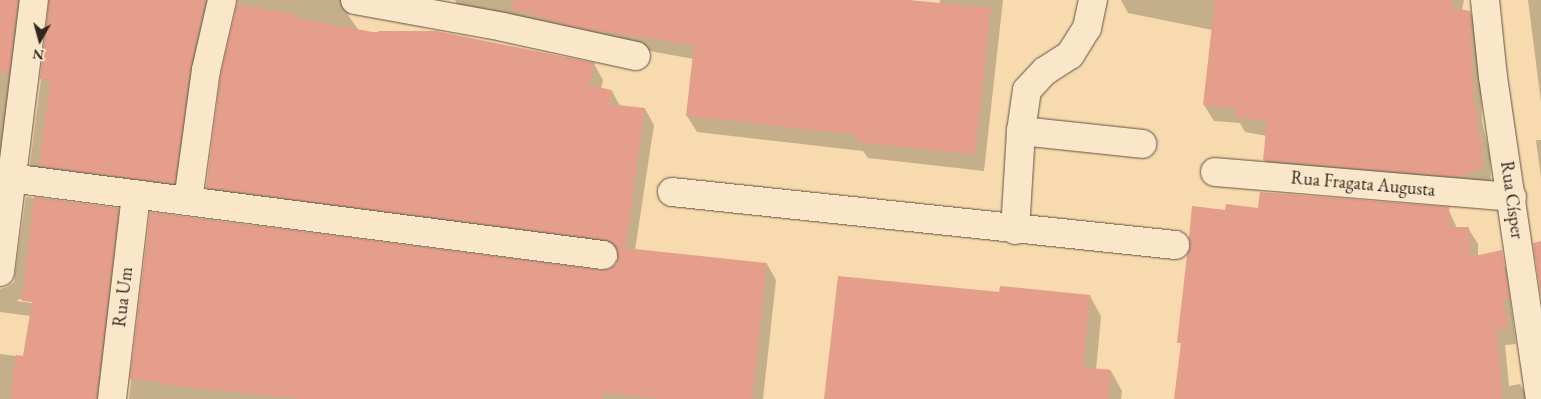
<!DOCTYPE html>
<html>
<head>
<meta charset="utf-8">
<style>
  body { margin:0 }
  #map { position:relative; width:1541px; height:399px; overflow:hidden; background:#f7daad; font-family:"EB Garamond",serif }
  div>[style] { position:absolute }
  .shadow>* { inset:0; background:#0003 }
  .building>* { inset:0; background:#e59d8c }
  .roads { filter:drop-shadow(0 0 1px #625242) drop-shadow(0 0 1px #625242) }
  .minor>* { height:28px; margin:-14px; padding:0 14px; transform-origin:14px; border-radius:14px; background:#fae7ca }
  span { translate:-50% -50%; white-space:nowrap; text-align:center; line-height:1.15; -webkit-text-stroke:5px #fae7ca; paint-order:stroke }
  .street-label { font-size:18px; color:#31251f }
  .north { position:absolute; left:15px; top:15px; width:50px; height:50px; -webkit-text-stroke:4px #fae7ca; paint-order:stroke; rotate:187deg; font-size:14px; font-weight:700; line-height:20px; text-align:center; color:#31251f }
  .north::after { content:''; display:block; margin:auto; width:18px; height:22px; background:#31251f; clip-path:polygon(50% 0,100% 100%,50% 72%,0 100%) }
</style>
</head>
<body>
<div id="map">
  <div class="shadow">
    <i style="clip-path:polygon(0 0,366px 0,352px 7px,348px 15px,360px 32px,383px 32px,594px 64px,603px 80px,601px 89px,612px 91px,620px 106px,645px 109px,654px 125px,635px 250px,767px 264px,776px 280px,763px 399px,129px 399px,151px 213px,601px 272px,610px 270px,617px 265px,620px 257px,216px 204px,207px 187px,223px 73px,238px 4px,236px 1px,226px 1px,183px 199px,40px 181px,30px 164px,51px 2px,45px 0,0 228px)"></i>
    <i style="clip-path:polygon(455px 0,897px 0,939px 5px,940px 0,1003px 0,984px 171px,868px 158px,863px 151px,697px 132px,687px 116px,694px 59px,464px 18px)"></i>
    <i style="clip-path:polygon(1121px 0,1464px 0,1462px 10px,1470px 12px,1479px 28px,1482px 121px,1490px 156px,1491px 185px,1274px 176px,1264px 160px,1267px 136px,1245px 132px,1240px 123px,1214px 121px,1204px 105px,1212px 30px,1128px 13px)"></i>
    <i style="clip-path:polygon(1528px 0,1541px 0,1541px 102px)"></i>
    <i style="clip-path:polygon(1536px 140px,1541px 140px,1541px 178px)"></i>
    <i style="clip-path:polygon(evenodd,26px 197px,118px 209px,127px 225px,107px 399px,0 399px,0 354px,24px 357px,31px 316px,0 312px,0 289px,7px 287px,14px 282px,26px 197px,19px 299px,39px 302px,38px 304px,17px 301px,19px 299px)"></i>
    <i style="clip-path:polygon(1259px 209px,1448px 209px,1457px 228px,1468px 228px,1478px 244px,1478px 257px,1497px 253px,1506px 269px,1516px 344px,1505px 345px,1509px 386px,1520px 384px,1528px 399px,1224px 399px,1226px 211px)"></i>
    <i style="clip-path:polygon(1000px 294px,1090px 296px,1101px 316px,1096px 370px,1111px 371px,1122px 391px,1121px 399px,825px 399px)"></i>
  </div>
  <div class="building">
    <i style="clip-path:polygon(0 0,18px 0,9px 73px,0 71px)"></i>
    <i style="clip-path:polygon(49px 0,206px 0,191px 68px,175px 184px,39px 166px,50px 81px,40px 79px)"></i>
    <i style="clip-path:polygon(513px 0,909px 0,991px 8px,975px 155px,857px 142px,858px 135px,686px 116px,694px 45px,575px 27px,512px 9px)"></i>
    <i style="clip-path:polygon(1215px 0,1452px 0,1451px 7px,1470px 11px,1474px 108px,1476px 108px,1479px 139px,1481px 139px,1482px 169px,1457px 177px,1263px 160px,1267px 121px,1235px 117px,1236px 108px,1203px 105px)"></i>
    <i style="clip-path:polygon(237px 4px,296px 15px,297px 18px,378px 33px,378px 31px,436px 31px,595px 63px,589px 85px,612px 90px,609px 104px,645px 108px,625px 248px,767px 263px,752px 399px,661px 399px,602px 393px,602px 399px,301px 399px,160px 384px,160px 382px,130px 379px,150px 212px,601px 270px,609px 269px,616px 264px,618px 257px,617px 249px,612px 242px,605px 240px,206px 188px,221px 73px)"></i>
    <i style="clip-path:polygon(1260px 192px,1449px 207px,1450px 227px,1469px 227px,1470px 257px,1502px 250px,1510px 299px,1503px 299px,1508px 328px,1496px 329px,1503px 399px,1174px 399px,1181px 343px,1177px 343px,1187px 255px,1190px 247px,1189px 238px,1192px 206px,1225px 210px,1226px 204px,1258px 208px)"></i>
    <i style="clip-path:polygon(34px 197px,119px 208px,97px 399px,10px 399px,16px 355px,23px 356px,32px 302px,22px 301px)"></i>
    <i style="clip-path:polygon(1541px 241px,1541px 297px,1533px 243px)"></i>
    <i style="clip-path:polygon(838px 276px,999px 292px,1000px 286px,1090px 295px,1083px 367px,1111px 370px,1108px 399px,824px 399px)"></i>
  </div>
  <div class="roads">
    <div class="minor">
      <i style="left:355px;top:0;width:150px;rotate:10.3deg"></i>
      <i style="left:503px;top:27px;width:136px;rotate:12.3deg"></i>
      <i style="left:1485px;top:0;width:77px;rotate:84.1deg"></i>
      <i style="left:1493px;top:77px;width:325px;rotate:81.7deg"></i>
      <i style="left:1021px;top:131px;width:122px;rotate:6.1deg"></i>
      <i style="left:1215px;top:172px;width:298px;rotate:4.8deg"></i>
      <i style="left:10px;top:178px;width:598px;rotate:7.4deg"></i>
      <i style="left:672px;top:192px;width:506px;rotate:6.01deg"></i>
      <i style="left:188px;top:201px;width:132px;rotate:-82.2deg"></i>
      <i style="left:206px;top:70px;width:72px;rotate:-77.1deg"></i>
      <i style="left:1015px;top:230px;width:99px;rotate:-86.5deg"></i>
      <i style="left:1021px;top:131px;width:41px;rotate:-81.7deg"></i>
      <i style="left:1027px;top:90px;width:26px;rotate:-47deg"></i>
      <i style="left:1045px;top:71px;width:30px;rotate:-33deg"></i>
      <i style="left:1070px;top:55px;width:32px;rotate:-58deg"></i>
      <i style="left:1087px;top:28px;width:29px;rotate:-78deg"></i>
      <i style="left:0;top:272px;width:274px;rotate:-82.9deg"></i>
      <i style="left:112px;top:399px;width:206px;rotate:-83.3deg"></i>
    </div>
  </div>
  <div class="street-label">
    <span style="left:1363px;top:184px;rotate:5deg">Rua Fragata Augusta</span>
    <span style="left:1512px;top:200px;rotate:82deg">Rua Císper</span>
    <span style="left:123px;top:297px;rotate:-83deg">Rua Um</span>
  </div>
  <div class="north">N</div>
</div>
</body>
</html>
